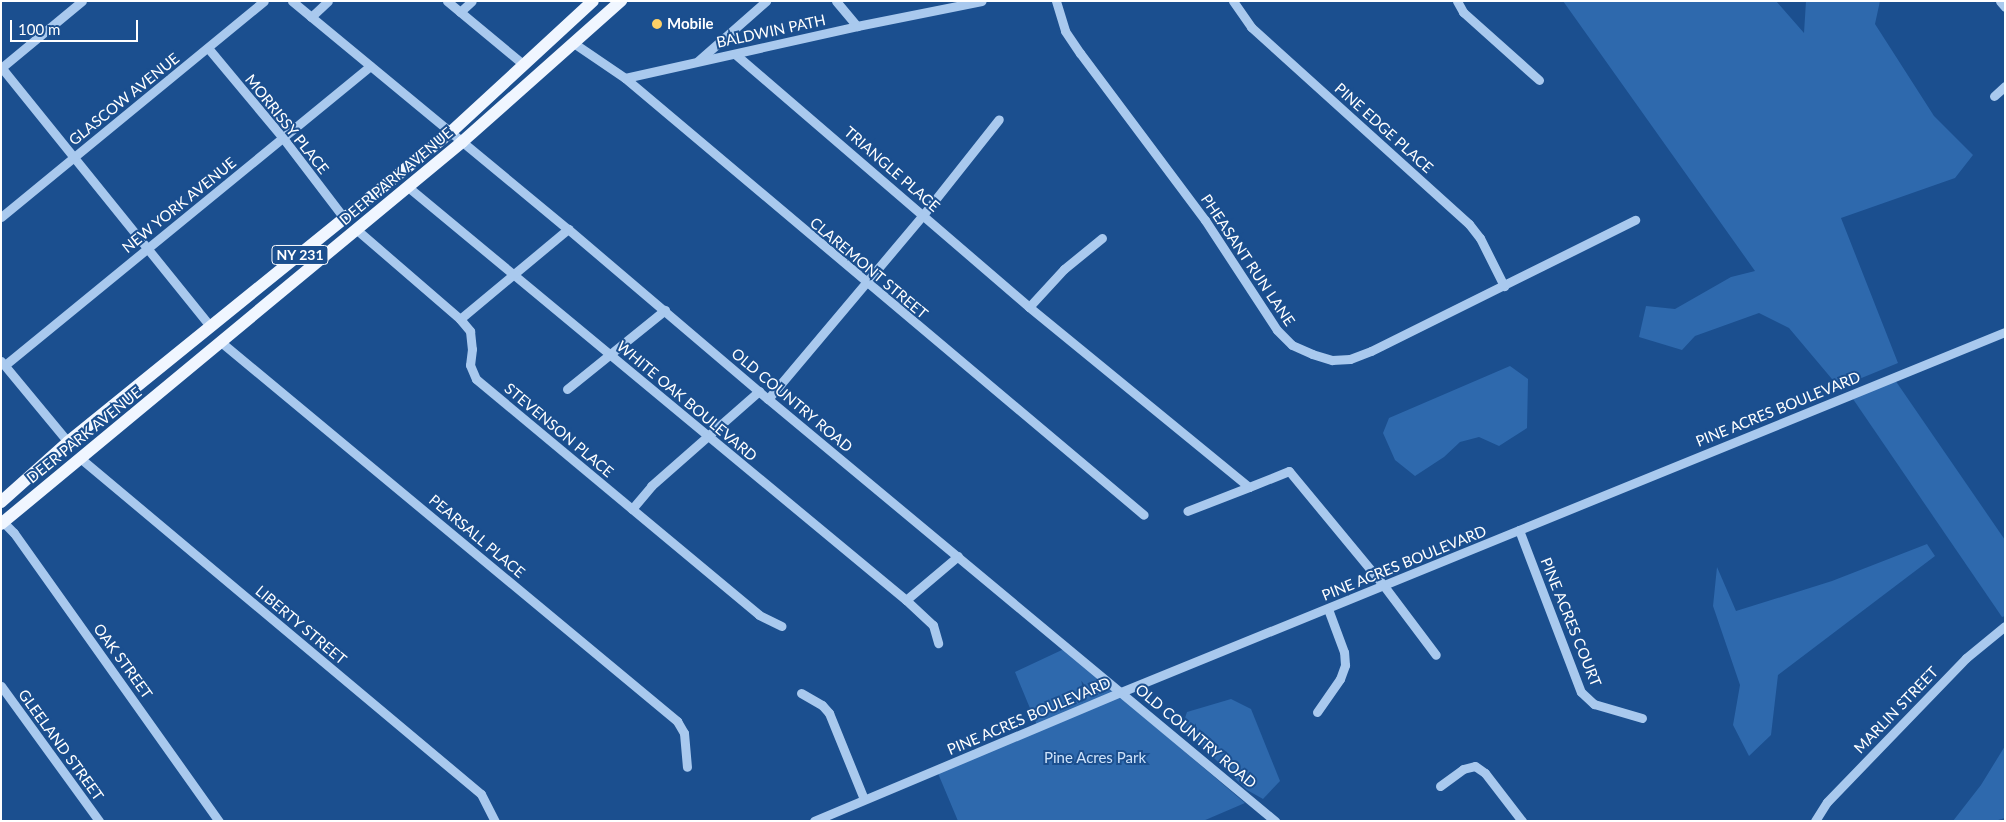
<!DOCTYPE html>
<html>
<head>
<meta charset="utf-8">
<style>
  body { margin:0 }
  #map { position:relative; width:2006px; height:822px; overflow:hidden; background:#1b4f8f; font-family:Lato,sans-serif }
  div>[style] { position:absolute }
  .green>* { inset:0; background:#2e69ad }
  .minor>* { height:9px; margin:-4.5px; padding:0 4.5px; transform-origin:4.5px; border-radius:4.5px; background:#a9c9ee }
  .major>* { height:12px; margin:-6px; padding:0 6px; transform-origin:6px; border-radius:6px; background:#f0f6ff }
  .dots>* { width:14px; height:14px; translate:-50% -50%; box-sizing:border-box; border:2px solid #1b4f8f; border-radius:50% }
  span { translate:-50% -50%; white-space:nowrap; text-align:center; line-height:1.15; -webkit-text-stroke:4px #1b4f8f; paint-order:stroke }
  .shield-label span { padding:1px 4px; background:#1b4f8f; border:1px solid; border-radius:4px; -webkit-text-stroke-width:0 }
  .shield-label { font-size:14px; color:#fff; font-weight:700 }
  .poi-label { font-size:15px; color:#fff; font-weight:700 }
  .left { translate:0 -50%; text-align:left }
  .street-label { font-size:15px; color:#fff }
  .park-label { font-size:15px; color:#cfe3fa }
  .frame { position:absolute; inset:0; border:2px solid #fff; pointer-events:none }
  .scale { position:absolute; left:10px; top:20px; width:128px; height:22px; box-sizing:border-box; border:2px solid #fff; border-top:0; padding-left:6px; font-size:15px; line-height:18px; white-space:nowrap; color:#fff; -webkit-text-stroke:4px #1b4f8f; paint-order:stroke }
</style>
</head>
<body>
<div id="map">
  <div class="green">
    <i style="clip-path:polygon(1563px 1px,1776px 1px,1804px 33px,1806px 1px,1880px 1px,1875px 24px,1934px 116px,1973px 155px,1955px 178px,1841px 218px,1898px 363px,1847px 384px,1837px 385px,1789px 328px,1759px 313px,1695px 336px,1682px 350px,1639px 337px,1646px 306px,1675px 309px,1731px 277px,1755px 271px)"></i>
    <i style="clip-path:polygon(1510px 366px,1528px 379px,1527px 428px,1499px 446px,1479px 437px,1460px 442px,1444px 457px,1415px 476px,1395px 460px,1383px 433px,1389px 418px)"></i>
    <i style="clip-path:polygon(1895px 380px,2005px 540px,2005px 616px,2002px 617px,1853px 399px)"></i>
    <i style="clip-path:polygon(1927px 544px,1935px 556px,1778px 675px,1771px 735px,1749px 756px,1733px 725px,1740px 685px,1713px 606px,1717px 567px,1736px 611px,1832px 581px)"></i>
    <i style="clip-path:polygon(1064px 649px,1245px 803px,1203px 821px,958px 821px,937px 771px,1039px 730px,1015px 672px)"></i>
    <i style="clip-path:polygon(1231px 699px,1251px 709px,1280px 781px,1263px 799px,1247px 790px,1182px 727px,1187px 712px)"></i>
    <i style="clip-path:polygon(2005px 746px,2005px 818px,1995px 821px,1953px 821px,1981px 785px)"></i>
  </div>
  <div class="minor">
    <i style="left:292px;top:1px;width:358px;rotate:39.6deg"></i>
    <i style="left:568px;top:229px;width:262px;rotate:40.4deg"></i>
    <i style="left:768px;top:399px;width:660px;rotate:39.77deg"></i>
    <i style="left:447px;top:1px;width:99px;rotate:39.7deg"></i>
    <i style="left:836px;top:1px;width:33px;rotate:50deg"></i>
    <i style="left:1056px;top:1px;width:31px;rotate:73deg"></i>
    <i style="left:1065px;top:31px;width:27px;rotate:56deg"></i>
    <i style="left:1080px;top:53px;width:209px;rotate:53.2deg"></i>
    <i style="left:1205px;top:220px;width:131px;rotate:56.8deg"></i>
    <i style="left:1277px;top:330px;width:21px;rotate:45deg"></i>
    <i style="left:1292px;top:345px;width:22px;rotate:24deg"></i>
    <i style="left:1312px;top:354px;width:21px;rotate:17deg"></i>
    <i style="left:1332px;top:360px;width:18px;rotate:-3deg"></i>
    <i style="left:1350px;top:359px;width:22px;rotate:-21deg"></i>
    <i style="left:1371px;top:351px;width:295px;rotate:-26.4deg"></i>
    <i style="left:1233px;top:1px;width:32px;rotate:55deg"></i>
    <i style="left:1251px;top:27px;width:294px;rotate:42.1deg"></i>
    <i style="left:1469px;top:224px;width:18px;rotate:52deg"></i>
    <i style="left:1480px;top:238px;width:54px;rotate:63.4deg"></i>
    <i style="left:1457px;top:1px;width:13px;rotate:61deg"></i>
    <i style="left:1463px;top:12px;width:102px;rotate:41.8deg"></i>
    <i style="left:2000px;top:1px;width:8px;rotate:50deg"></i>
    <i style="left:460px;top:12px;width:16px;rotate:-43deg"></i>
    <i style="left:311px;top:17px;width:23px;rotate:-43deg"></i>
    <i style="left:575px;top:44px;width:60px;rotate:34.2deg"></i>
    <i style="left:625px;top:78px;width:678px;rotate:40.1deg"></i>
    <i style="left:208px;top:48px;width:117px;rotate:50.2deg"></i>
    <i style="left:283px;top:138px;width:101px;rotate:52.7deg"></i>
    <i style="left:735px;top:54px;width:388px;rotate:40.7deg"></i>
    <i style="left:1029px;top:307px;width:284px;rotate:39.3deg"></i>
    <i style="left:1249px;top:487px;width:66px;rotate:158.8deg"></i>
    <i style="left:698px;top:61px;width:91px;rotate:-41.4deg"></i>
    <i style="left:1px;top:67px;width:333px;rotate:51.1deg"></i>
    <i style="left:1px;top:68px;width:105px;rotate:-39.6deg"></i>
    <i style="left:625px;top:78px;width:238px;rotate:-12.6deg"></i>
    <i style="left:857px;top:26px;width:127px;rotate:-11.3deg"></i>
    <i style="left:1994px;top:96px;width:15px;rotate:-42deg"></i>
    <i style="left:408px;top:187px;width:647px;rotate:39.67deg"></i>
    <i style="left:906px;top:600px;width:37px;rotate:43deg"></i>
    <i style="left:933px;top:625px;width:19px;rotate:74deg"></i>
    <i style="left:1px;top:217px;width:340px;rotate:-39.4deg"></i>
    <i style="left:357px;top:230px;width:136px;rotate:40.8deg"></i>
    <i style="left:460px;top:319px;width:16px;rotate:50deg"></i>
    <i style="left:470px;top:331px;width:18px;rotate:84deg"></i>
    <i style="left:472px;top:349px;width:16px;rotate:97deg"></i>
    <i style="left:470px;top:365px;width:15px;rotate:67deg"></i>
    <i style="left:476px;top:379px;width:368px;rotate:39.8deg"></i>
    <i style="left:759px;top:615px;width:25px;rotate:26deg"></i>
    <i style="left:1029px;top:307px;width:52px;rotate:-47.4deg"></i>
    <i style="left:1064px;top:269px;width:49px;rotate:-39.2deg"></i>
    <i style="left:460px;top:319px;width:141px;rotate:-39.8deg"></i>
    <i style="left:222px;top:343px;width:592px;rotate:39.72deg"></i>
    <i style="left:677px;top:721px;width:14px;rotate:60deg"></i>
    <i style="left:684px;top:733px;width:34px;rotate:85deg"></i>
    <i style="left:1px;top:361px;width:105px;rotate:50.4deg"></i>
    <i style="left:5px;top:365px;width:472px;rotate:-39.3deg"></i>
    <i style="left:567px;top:389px;width:126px;rotate:-38.9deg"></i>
    <i style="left:768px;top:399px;width:241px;rotate:-49.9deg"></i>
    <i style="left:923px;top:215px;width:122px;rotate:-51.6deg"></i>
    <i style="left:80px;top:458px;width:523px;rotate:39.96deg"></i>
    <i style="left:481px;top:794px;width:30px;rotate:63deg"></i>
    <i style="left:1249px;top:487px;width:43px;rotate:-21.8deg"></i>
    <i style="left:1289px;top:471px;width:149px;rotate:50.4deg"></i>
    <i style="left:1384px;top:586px;width:86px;rotate:53deg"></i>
    <i style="left:632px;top:509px;width:30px;rotate:-50deg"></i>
    <i style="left:651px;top:486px;width:144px;rotate:-41.3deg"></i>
    <i style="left:1px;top:520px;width:18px;rotate:45deg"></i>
    <i style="left:14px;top:533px;width:354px;rotate:54.6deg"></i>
    <i style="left:1519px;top:530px;width:173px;rotate:69.1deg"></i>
    <i style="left:1581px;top:692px;width:18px;rotate:43deg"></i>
    <i style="left:1594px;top:704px;width:50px;rotate:16.3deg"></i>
    <i style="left:906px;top:600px;width:68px;rotate:-40.2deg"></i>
    <i style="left:1px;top:686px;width:167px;rotate:54deg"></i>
    <i style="left:801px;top:693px;width:24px;rotate:30deg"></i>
    <i style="left:822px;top:705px;width:11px;rotate:49deg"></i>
    <i style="left:829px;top:713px;width:93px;rotate:67.9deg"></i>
    <i style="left:1317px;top:712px;width:40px;rotate:-55.1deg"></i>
    <i style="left:1340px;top:679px;width:15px;rotate:-70deg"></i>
    <i style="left:1345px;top:665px;width:13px;rotate:-94deg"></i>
    <i style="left:1344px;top:652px;width:46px;rotate:-110.4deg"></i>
    <i style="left:1440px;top:786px;width:29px;rotate:-36deg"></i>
    <i style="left:1463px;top:769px;width:12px;rotate:-14deg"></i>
    <i style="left:1475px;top:766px;width:12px;rotate:35deg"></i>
    <i style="left:1485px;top:773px;width:61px;rotate:52.4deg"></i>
    <i style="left:814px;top:821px;width:333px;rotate:-22.8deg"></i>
    <i style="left:1121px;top:692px;width:954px;rotate:-22.16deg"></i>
    <i style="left:1815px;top:821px;width:22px;rotate:-58deg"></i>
    <i style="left:1827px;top:802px;width:200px;rotate:-46deg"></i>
    <i style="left:1966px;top:658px;width:50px;rotate:-39.4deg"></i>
  </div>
  <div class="major">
    <i style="left:1px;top:502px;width:90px;rotate:-41.8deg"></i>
    <i style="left:68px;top:442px;width:493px;rotate:-39deg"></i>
    <i style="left:451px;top:132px;width:193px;rotate:-42.7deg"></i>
    <i style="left:1px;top:524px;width:599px;rotate:-39.65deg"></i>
    <i style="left:462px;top:142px;width:213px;rotate:-41.6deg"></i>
  </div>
  <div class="dots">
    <i style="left:657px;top:24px;background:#ffd166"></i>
  </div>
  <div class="shield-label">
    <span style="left:300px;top:255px">NY 231</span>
  </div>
  <div class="poi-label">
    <span class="left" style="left:667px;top:24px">Mobile</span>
  </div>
  <div class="street-label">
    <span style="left:771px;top:31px;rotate:-12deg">BALDWIN PATH</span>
    <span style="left:124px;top:99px;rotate:-39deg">GLASCOW AVENUE</span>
    <span style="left:287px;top:124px;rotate:51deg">MORRISSY PLACE</span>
    <span style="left:1384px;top:128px;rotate:42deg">PINE EDGE PLACE</span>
    <span style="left:892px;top:169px;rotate:41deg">TRIANGLE PLACE</span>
    <span style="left:396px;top:176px;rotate:-40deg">DEER PARK AVENUE</span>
    <span style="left:179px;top:205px;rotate:-39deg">NEW YORK AVENUE</span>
    <span style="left:1248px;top:260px;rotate:56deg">PHEASANT RUN LANE</span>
    <span style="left:869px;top:268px;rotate:40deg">CLAREMONT STREET</span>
    <span style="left:792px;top:400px;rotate:40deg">OLD COUNTRY ROAD</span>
    <span style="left:687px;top:401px;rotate:40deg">WHITE OAK BOULEVARD</span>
    <span style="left:1778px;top:409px;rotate:-22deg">PINE ACRES BOULEVARD</span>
    <span style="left:559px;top:430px;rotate:40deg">STEVENSON PLACE</span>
    <span style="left:84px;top:435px;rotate:-39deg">DEER PARK AVENUE</span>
    <span style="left:477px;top:536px;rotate:40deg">PEARSALL PLACE</span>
    <span style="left:1404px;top:563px;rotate:-22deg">PINE ACRES BOULEVARD</span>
    <span style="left:1571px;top:622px;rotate:68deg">PINE ACRES COURT</span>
    <span style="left:301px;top:625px;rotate:40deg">LIBERTY STREET</span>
    <span style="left:123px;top:661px;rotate:54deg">OAK STREET</span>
    <span style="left:1896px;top:710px;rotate:-46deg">MARLIN STREET</span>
    <span style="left:1029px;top:716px;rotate:-23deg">PINE ACRES BOULEVARD</span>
    <span style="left:1196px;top:736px;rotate:40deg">OLD COUNTRY ROAD</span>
    <span style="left:61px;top:745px;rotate:54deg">GLEELAND STREET</span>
  </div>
  <div class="park-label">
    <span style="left:1095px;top:758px">Pine Acres Park</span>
  </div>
  <div class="frame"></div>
  <div class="scale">100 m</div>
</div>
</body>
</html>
